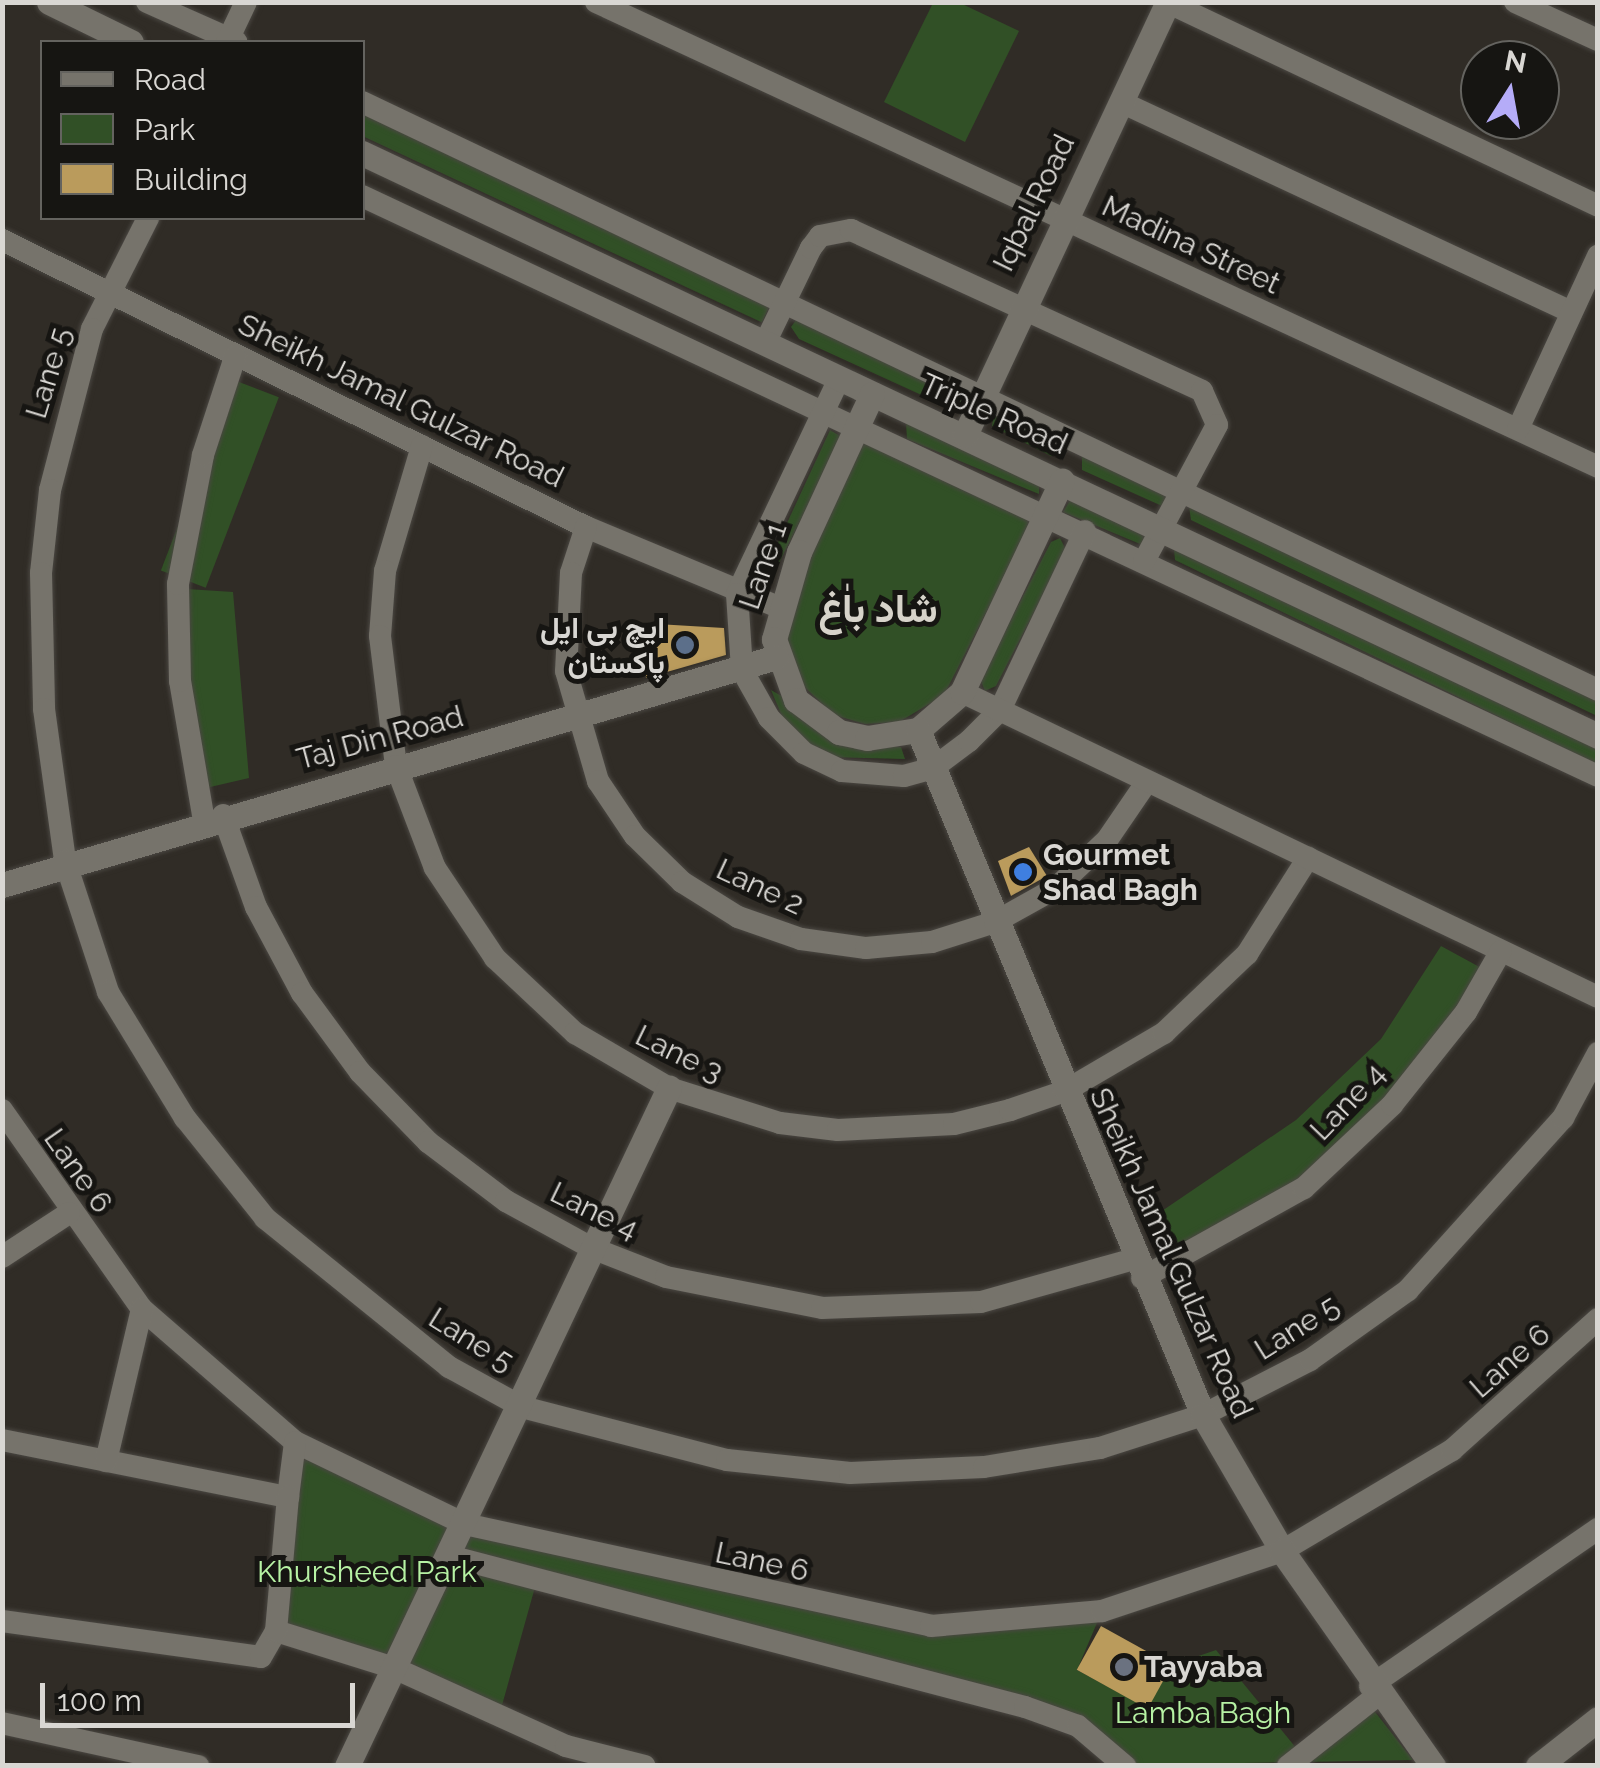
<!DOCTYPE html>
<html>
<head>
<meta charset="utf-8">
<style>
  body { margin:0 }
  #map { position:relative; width:1600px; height:1768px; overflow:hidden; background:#302c26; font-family:Raleway,Vazirmatn,sans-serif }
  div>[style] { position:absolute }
  .green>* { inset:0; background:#315026; transform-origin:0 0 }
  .building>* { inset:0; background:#ba9b5c; transform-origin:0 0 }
  .roads { filter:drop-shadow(0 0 2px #4a4742) drop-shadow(0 0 2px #4a4742) }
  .street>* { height:22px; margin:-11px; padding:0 11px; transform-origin:11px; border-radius:11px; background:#76736b }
  .secondary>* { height:25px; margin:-12.5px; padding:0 12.5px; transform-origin:12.5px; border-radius:12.5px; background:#76736b }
  .dots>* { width:28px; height:28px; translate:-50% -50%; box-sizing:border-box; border:5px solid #161512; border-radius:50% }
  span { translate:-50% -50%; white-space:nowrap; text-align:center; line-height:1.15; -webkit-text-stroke:10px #161512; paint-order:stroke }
  .street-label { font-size:30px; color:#d9d7d3 }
  .poi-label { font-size:30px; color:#d9d7d3; font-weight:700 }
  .right { translate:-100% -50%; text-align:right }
  .left { translate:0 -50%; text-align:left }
  .park-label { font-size:30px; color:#b7f2a4 }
  .district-label { font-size:40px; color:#d7d3ca; font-weight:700 }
  .frame { position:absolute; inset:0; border:5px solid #d9d7d3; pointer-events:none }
  .legend { position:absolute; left:40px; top:40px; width:325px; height:180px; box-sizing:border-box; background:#161512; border:2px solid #64635f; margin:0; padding:12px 18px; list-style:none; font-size:30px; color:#d9d7d3 }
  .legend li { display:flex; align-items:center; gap:20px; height:50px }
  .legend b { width:50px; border:2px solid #64635f }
  .north { position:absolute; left:1460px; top:40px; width:100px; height:100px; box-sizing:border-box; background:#161512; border:2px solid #64635f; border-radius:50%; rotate:11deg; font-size:28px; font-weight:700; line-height:40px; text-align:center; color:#d9d7d3 }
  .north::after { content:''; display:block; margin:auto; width:35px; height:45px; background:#b5acf8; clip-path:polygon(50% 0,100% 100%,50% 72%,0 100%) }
  .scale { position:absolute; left:40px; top:1683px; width:315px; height:45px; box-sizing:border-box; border:5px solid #d9d7d3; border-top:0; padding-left:12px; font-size:30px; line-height:35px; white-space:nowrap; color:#d9d7d3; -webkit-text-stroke:8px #161512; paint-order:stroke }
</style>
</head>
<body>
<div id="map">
  <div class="green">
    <i style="clip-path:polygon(933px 3px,960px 3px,1019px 31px,965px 142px,884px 102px)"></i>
    <i style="left:363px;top:111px;width:451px;height:23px;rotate:25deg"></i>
    <i style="clip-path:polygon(796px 320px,971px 398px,963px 414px,799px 339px,791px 327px)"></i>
    <i style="left:234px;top:380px;width:48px;height:204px;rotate:21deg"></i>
    <i style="clip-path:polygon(994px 412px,1062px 444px,1063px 453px,1051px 456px,992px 426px)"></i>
    <i style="clip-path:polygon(906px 423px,1039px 483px,1039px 494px,907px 439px)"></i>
    <i style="clip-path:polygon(830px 430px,842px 437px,767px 587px,762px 577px)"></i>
    <i style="clip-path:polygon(867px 436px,1037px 513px,944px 695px,899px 722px,865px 724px,834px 715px,794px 677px,782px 617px)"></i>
    <i style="clip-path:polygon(1082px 455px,1169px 493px,1162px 506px,1082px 470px)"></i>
    <i style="clip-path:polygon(1072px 497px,1148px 530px,1145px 546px,1063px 512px)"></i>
    <i style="clip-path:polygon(1189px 506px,1597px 698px,1597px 716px,1191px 520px)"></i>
    <i style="clip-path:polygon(1060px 538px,1066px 550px,996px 686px,985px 691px,980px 679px,1051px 542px)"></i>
    <i style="clip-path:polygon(1174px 549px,1597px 742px,1597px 764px,1175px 560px)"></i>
    <i style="clip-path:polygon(187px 589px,233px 592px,249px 778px,206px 788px,186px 678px)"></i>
    <i style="clip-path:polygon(771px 690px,868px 745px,901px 747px,905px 759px,824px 757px,786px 726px)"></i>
    <i style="clip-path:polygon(1441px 946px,1485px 970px,1403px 1084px,1305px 1182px,1172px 1255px,1153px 1217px,1296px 1120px,1381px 1039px)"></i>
    <i style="clip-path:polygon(295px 1442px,465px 1524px,931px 1626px,1102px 1611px,1077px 1670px,1147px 1708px,1172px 1665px,1216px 1650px,1301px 1754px,1368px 1703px,1413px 1760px,1125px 1765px,1078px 1726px,537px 1580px,499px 1716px,276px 1631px)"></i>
  </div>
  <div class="building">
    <i style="clip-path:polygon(640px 623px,724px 628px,726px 655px,646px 678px)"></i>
    <i style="clip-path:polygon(1029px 847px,1047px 876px,1011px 896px,998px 861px)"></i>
    <i style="left:1101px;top:1626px;width:81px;height:50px;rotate:29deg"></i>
  </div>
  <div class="roads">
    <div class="street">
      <i style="left:147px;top:2px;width:98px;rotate:24deg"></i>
      <i style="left:596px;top:2px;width:1105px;rotate:24.89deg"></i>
      <i style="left:1167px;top:2px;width:477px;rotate:25.3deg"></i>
      <i style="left:1515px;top:2px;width:91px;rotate:24.6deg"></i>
      <i style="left:227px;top:42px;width:44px;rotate:-64.6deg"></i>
      <i style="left:362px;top:102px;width:1369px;rotate:25.44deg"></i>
      <i style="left:1121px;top:102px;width:495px;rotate:25deg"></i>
      <i style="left:362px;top:196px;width:1365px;rotate:25.14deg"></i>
      <i style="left:148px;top:218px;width:124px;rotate:116.8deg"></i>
      <i style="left:92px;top:329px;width:166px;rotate:104.6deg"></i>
      <i style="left:50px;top:490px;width:83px;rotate:96.2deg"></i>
      <i style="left:41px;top:573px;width:136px;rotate:88.7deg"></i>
      <i style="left:44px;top:709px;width:153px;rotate:82.1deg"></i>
      <i style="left:65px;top:861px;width:138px;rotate:71.8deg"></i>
      <i style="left:108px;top:992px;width:148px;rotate:58.6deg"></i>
      <i style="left:185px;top:1118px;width:128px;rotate:51.3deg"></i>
      <i style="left:265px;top:1218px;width:237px;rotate:39deg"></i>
      <i style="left:449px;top:1367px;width:83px;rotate:28.7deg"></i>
      <i style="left:522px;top:1407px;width:212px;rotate:14.5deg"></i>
      <i style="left:727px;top:1460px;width:124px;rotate:6deg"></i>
      <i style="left:850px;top:1473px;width:134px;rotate:-2.6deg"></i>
      <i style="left:984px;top:1467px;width:118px;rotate:-9.3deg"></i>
      <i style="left:1100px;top:1448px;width:108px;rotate:-17.8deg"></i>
      <i style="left:1203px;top:1415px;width:120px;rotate:-27.2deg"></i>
      <i style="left:1310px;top:1360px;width:120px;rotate:-35.5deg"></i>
      <i style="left:1408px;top:1290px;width:232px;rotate:-48deg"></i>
      <i style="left:1563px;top:1118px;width:74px;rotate:-61.7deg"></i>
      <i style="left:2px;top:240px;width:651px;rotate:26.17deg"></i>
      <i style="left:586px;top:527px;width:208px;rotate:22.6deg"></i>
      <i style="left:765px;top:343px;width:106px;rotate:-64.2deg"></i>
      <i style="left:811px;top:248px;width:15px;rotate:-53deg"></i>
      <i style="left:820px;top:236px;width:32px;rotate:-11deg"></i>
      <i style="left:851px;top:230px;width:386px;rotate:24.6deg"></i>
      <i style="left:1202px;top:391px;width:37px;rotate:66deg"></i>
      <i style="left:1217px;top:425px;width:154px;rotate:118.2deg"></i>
      <i style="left:839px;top:379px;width:238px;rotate:115.4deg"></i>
      <i style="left:737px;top:594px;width:76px;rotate:86.2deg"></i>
      <i style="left:742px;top:670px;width:55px;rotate:60.6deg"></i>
      <i style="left:769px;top:718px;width:49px;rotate:45deg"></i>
      <i style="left:804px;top:753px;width:42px;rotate:25.3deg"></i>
      <i style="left:842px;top:771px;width:62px;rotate:4.6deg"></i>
      <i style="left:904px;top:776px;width:30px;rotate:-15deg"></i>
      <i style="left:933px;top:768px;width:45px;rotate:-36.9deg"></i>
      <i style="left:969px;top:741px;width:44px;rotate:-45deg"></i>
      <i style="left:1000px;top:710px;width:198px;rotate:-64.6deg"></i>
      <i style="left:1518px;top:429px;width:191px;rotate:-65.2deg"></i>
      <i style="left:422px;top:446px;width:130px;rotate:106.5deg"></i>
      <i style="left:385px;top:571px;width:65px;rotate:94.4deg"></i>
      <i style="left:380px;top:636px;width:131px;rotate:83deg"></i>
      <i style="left:396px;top:766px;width:109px;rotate:69.1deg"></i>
      <i style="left:435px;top:868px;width:108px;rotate:56.3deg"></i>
      <i style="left:495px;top:958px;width:110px;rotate:43.2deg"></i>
      <i style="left:575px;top:1033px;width:109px;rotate:30.3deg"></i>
      <i style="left:669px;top:1088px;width:116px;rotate:17.5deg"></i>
      <i style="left:780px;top:1123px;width:58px;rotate:6.9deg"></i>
      <i style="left:838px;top:1130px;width:116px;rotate:-3deg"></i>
      <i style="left:954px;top:1124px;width:58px;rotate:-14deg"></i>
      <i style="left:1010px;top:1110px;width:58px;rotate:-19.1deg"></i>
      <i style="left:1065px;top:1091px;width:115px;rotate:-30.4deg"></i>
      <i style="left:1164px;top:1033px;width:115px;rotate:-43.6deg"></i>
      <i style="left:1247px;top:954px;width:114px;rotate:-57.6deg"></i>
      <i style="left:586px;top:527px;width:48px;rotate:108.1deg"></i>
      <i style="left:571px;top:573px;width:98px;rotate:92.9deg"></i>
      <i style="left:566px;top:671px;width:115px;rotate:73.8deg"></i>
      <i style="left:598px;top:781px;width:66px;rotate:56.1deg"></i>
      <i style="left:635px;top:836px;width:66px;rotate:44.4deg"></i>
      <i style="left:682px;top:882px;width:66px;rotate:32deg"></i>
      <i style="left:738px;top:917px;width:67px;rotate:19.2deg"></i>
      <i style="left:801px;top:939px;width:66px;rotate:7.9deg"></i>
      <i style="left:866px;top:948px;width:66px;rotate:-5.2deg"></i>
      <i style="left:932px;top:942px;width:66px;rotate:-17.6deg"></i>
      <i style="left:995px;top:922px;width:70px;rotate:-29.1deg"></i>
      <i style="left:1056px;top:888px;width:70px;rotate:-43.3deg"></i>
      <i style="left:1107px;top:840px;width:69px;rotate:-55.6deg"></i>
      <i style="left:962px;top:692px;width:705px;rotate:25.62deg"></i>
      <i style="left:223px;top:815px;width:98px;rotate:70.3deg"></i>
      <i style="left:256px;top:907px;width:98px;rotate:61.9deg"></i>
      <i style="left:302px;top:993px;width:98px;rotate:53.7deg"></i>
      <i style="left:360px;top:1072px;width:98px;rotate:45.8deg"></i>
      <i style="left:428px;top:1142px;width:98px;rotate:37.1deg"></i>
      <i style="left:506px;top:1201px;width:98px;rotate:28.7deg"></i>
      <i style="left:592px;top:1248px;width:79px;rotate:21.4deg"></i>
      <i style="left:666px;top:1277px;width:159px;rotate:11.2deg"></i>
      <i style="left:822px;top:1308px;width:159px;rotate:-2.2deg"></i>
      <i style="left:981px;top:1302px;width:159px;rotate:-15.7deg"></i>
      <i style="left:204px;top:821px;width:142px;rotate:-99.7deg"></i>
      <i style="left:180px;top:681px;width:97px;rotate:-91.2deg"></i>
      <i style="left:178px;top:584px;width:131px;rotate:-79deg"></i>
      <i style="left:203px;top:455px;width:103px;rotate:-71.9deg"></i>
      <i style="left:2px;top:1110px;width:243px;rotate:54.9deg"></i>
      <i style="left:142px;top:1309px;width:203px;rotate:41deg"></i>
      <i style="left:295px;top:1442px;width:189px;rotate:25.8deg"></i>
      <i style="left:465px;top:1524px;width:477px;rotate:12.3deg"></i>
      <i style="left:931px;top:1626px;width:172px;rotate:-5deg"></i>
      <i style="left:1102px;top:1611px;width:190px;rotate:-18.4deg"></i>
      <i style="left:1282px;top:1551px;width:198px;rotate:-30.7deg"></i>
      <i style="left:1452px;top:1450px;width:196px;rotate:-41.9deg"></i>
      <i style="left:2px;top:1257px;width:80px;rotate:-33.3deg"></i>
      <i style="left:1142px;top:1278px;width:185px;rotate:-29.1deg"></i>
      <i style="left:1304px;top:1188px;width:121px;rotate:-43.3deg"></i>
      <i style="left:1392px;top:1105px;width:119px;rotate:-51.5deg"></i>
      <i style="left:1466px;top:1012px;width:70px;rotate:-60.2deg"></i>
      <i style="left:2px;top:1440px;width:292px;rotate:11.3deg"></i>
      <i style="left:288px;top:1497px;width:55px;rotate:-82.7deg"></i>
      <i style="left:106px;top:1461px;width:156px;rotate:-76.7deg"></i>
      <i style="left:449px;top:1556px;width:595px;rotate:14.69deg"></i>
      <i style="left:1025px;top:1707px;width:56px;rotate:19.7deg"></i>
      <i style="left:1078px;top:1726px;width:62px;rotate:40.4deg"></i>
      <i style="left:2px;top:1621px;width:261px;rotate:7.9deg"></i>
      <i style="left:261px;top:1657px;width:30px;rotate:-60deg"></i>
      <i style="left:276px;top:1631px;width:124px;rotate:17.4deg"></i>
      <i style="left:394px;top:1668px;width:189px;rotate:24.4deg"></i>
      <i style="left:566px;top:1746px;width:81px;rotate:14.2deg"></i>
      <i style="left:276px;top:1631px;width:135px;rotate:-84.9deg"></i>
      <i style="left:1370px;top:1686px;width:277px;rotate:-34.6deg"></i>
      <i style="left:2px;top:1723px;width:201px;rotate:12.4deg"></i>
      <i style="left:1288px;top:1766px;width:115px;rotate:-38.3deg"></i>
    </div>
    <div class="secondary">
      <i style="left:49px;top:2px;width:91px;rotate:26deg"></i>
      <i style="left:362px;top:153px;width:1367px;rotate:25.25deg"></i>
      <i style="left:872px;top:394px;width:174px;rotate:114.8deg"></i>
      <i style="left:799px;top:552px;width:91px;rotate:106deg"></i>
      <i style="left:774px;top:639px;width:65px;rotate:70.2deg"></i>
      <i style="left:796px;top:700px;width:54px;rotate:36.7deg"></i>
      <i style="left:839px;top:732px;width:29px;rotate:12deg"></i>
      <i style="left:867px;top:738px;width:52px;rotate:-8.9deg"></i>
      <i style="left:918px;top:730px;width:58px;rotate:-40.8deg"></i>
      <i style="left:962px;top:692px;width:234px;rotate:-64.7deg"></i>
      <i style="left:965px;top:435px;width:478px;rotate:-64.9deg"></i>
      <i style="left:918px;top:730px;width:742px;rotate:67.41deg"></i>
      <i style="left:1203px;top:1415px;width:157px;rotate:59.8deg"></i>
      <i style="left:1282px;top:1551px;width:263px;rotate:54.9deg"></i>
      <i style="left:2px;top:885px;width:807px;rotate:-16.41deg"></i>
      <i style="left:347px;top:1766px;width:751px;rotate:-64.6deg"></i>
      <i style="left:1538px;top:1766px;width:76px;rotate:-38.1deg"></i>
    </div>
  </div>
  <div class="dots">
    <i style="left:685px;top:645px;background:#5c6f8a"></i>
    <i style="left:1023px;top:872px;background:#3f7fe0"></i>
    <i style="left:1124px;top:1667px;background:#6b7280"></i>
  </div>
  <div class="street-label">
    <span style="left:1034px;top:203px;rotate:-64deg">Iqbal Road</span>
    <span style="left:1191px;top:245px;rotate:25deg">Madina Street</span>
    <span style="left:49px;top:373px;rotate:-73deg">Lane 5</span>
    <span style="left:401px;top:401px;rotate:26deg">Sheikh Jamal Gulzar Road</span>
    <span style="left:994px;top:414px;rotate:24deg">Triple Road</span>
    <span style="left:763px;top:566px;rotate:-71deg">Lane 1</span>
    <span style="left:380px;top:738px;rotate:-15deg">Taj Din Road</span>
    <span style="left:760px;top:887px;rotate:25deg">Lane 2</span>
    <span style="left:679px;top:1054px;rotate:26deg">Lane 3</span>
    <span style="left:1348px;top:1102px;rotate:-46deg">Lane 4</span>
    <span style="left:78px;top:1171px;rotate:55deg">Lane 6</span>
    <span style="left:594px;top:1211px;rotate:26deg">Lane 4</span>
    <span style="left:1171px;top:1253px;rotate:66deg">Sheikh Jamal Gulzar Road</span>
    <span style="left:1297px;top:1328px;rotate:-32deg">Lane 5</span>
    <span style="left:471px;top:1340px;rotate:32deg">Lane 5</span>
    <span style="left:1510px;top:1361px;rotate:-41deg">Lane 6</span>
    <span style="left:762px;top:1562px;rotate:12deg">Lane 6</span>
  </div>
  <div class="poi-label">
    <span class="right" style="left:665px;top:645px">ایچ بی ایل<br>پاکستان</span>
    <span class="left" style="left:1043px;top:872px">Gourmet<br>Shad Bagh</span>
    <span class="left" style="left:1144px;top:1667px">Tayyaba</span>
  </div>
  <div class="park-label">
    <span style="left:367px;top:1572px">Khursheed Park</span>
    <span style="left:1203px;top:1713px">Lamba Bagh</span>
  </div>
  <div class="district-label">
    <span style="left:878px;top:608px">شاد باٰغ</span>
  </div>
  <div class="frame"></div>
  <ul class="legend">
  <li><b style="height:12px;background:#76736b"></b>Road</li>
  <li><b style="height:28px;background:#315026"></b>Park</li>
  <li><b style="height:28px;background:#ba9b5c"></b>Building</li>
  </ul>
  <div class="north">N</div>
  <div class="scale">100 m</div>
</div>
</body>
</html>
